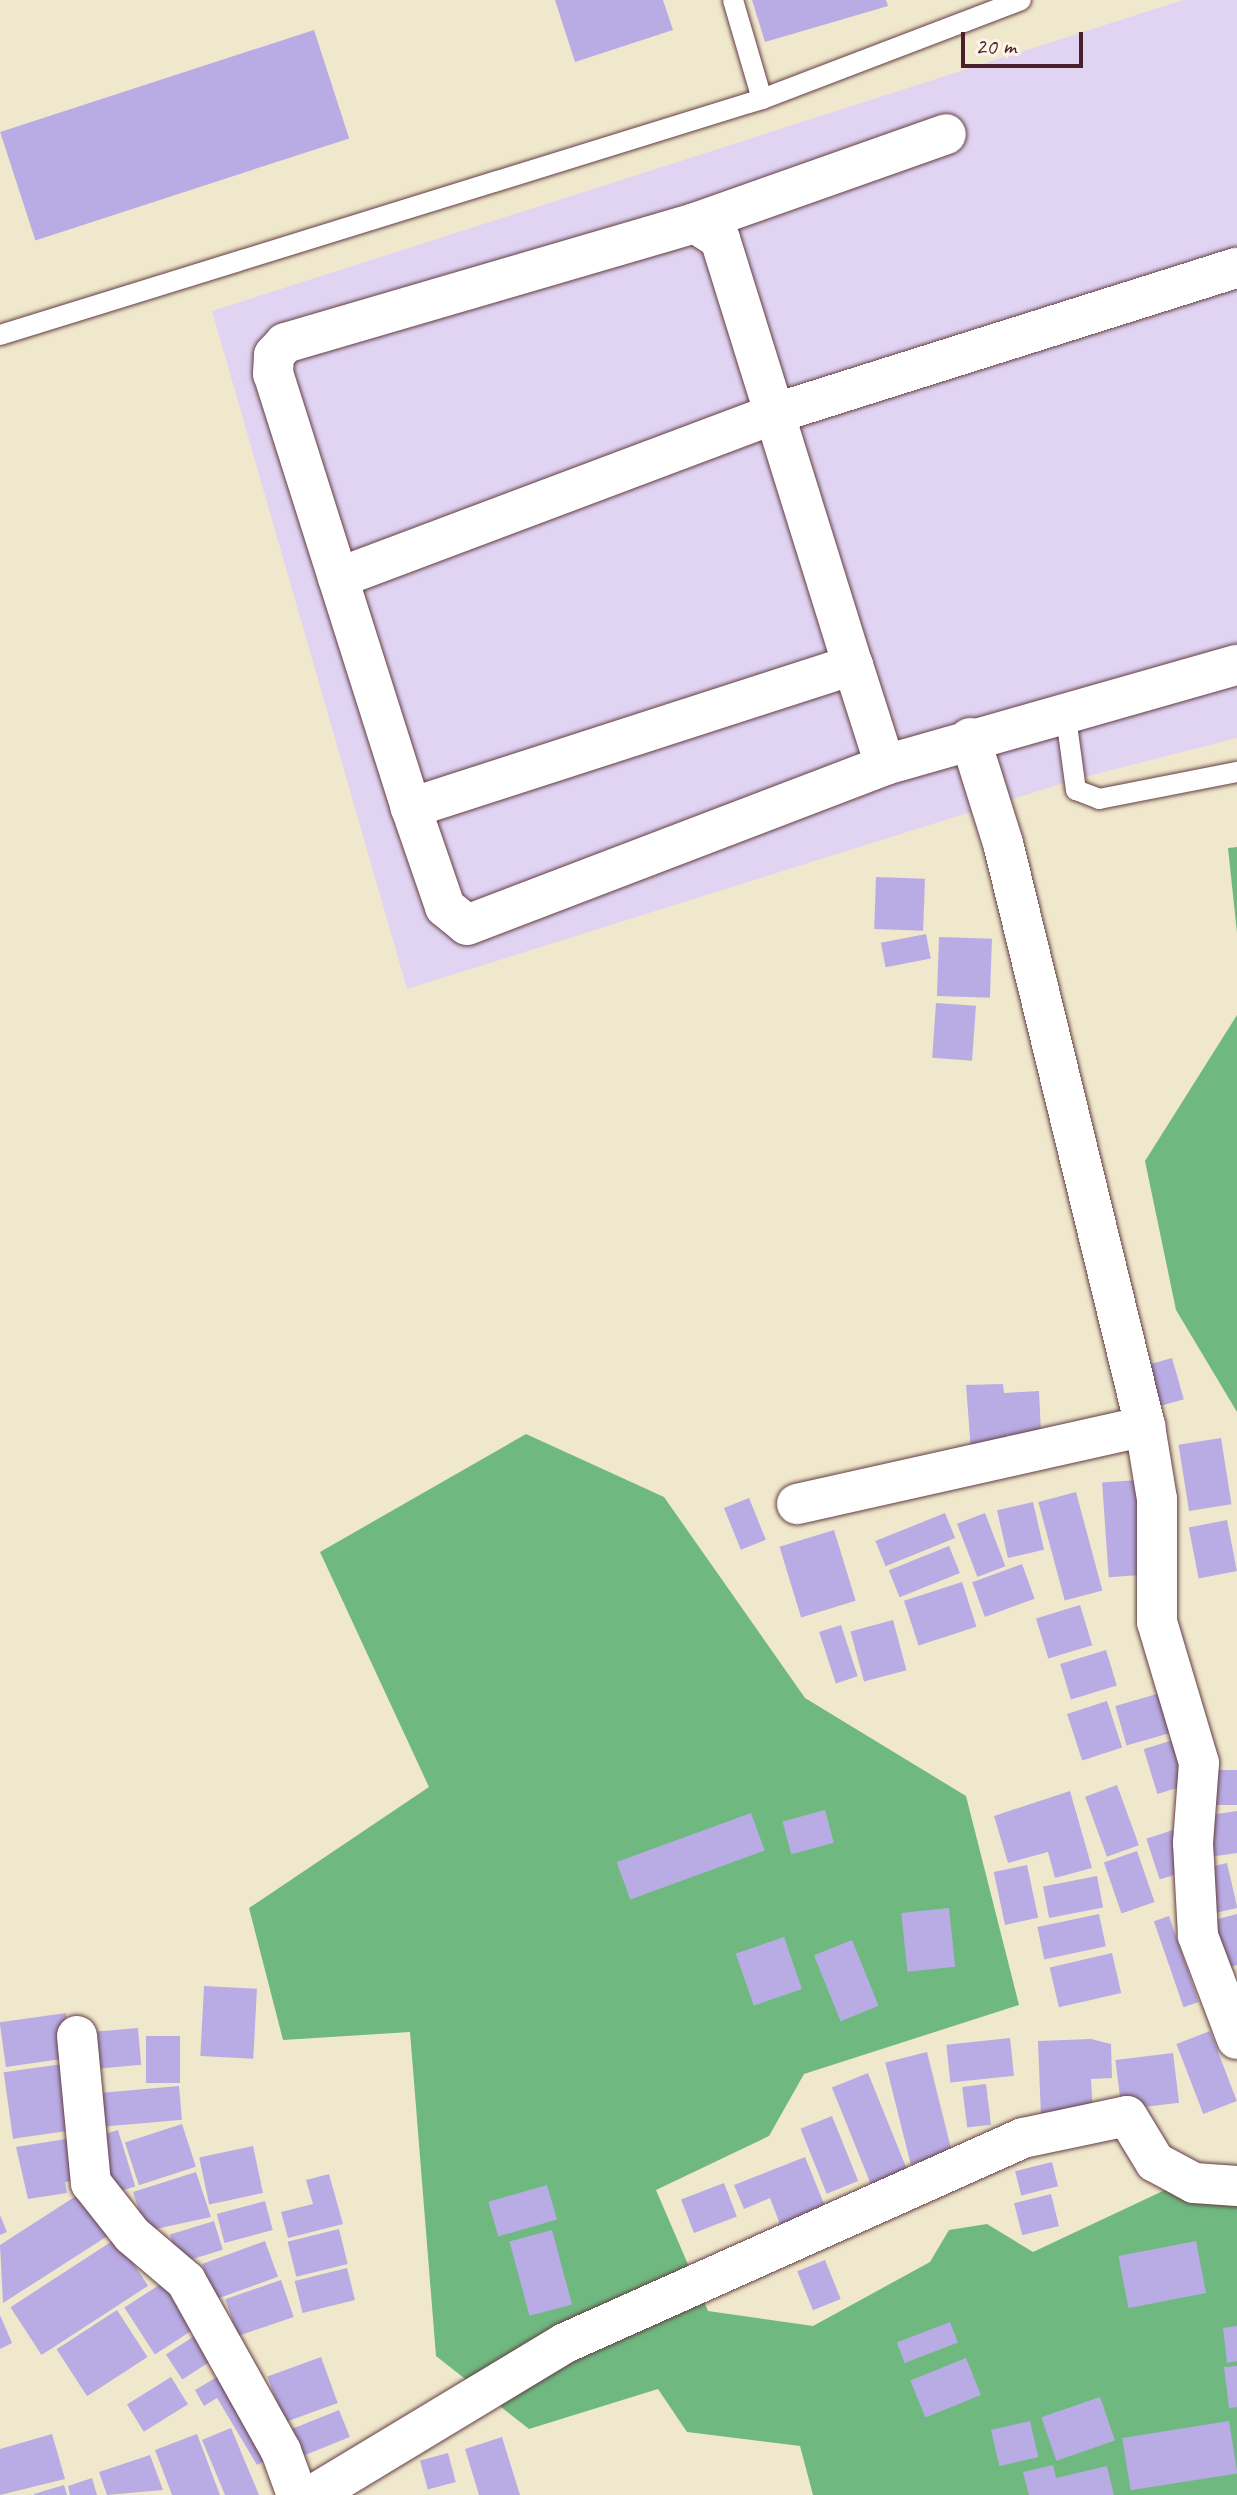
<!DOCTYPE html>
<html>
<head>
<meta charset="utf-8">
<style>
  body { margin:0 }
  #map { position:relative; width:1237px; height:2495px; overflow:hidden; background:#f0e8cc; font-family:Caveat,sans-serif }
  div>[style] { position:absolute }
  .built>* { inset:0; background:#e1d4f3 }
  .forest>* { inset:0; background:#6fb981 }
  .building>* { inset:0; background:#b9ace4; transform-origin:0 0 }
  .roads { filter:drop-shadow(0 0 2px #633d43) drop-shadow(0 0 2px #633d43) }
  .service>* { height:20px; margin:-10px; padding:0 10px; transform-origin:10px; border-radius:10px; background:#fff }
  .minor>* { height:40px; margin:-20px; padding:0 20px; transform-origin:20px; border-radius:20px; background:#fff }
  span { translate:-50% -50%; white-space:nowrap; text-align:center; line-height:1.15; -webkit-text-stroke:6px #fcf5e5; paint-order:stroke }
  .scale { position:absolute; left:961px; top:32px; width:122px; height:36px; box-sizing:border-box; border:4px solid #4a1f2b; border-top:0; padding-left:10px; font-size:24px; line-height:28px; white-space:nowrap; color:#4a1f2b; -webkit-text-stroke:6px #fcf5e5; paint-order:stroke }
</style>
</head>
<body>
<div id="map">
  <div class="built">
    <i style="clip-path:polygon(1183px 0,1237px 0,1237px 738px,1073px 780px,407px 989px,212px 311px)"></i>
  </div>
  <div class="forest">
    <i style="clip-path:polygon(1237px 847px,1237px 933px,1228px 848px)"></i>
    <i style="clip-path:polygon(1237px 1015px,1237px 1412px,1176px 1310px,1145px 1161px)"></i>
    <i style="clip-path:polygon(526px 1434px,664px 1497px,805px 1698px,966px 1796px,1019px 2005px,804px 2074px,769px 2136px,656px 2190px,708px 2311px,813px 2326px,930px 2262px,949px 2230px,987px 2224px,1033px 2252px,1165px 2190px,1237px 2202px,1237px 2495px,813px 2495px,800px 2446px,687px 2432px,658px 2389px,529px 2429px,436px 2356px,410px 2032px,283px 2040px,249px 1908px,429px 1787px,320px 1552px)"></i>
  </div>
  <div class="building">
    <i style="clip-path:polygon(555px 0,663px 0,673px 30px,575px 62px)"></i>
    <i style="clip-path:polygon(752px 0,886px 0,888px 6px,765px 42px)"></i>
    <i style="left:314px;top:30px;width:114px;height:330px;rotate:72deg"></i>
    <i style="left:876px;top:877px;width:49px;height:52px;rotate:2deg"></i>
    <i style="left:926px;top:934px;width:25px;height:46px;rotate:79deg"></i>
    <i style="left:939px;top:937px;width:53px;height:59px;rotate:2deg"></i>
    <i style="left:936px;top:1003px;width:40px;height:55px;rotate:4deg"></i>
    <i style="left:1172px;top:1358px;width:43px;height:30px;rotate:74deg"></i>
    <i style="clip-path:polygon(1003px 1384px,1004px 1393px,1039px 1391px,1041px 1434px,1007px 1435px,1008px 1449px,971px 1451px,966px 1385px)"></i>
    <i style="left:1221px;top:1438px;width:67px;height:43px;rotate:81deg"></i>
    <i style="left:1138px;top:1480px;width:95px;height:36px;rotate:86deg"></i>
    <i style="left:1076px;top:1492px;width:102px;height:39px;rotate:75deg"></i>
    <i style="left:749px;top:1498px;width:45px;height:27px;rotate:68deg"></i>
    <i style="left:1033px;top:1502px;width:49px;height:37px;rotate:77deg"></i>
    <i style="left:945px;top:1513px;width:27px;height:75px;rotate:68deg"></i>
    <i style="left:985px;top:1513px;width:57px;height:30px;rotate:69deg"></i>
    <i style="left:1227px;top:1520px;width:52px;height:39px;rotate:79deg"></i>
    <i style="left:834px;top:1530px;width:74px;height:57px;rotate:73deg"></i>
    <i style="left:949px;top:1546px;width:29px;height:65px;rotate:68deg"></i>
    <i style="left:1022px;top:1564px;width:37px;height:53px;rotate:70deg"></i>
    <i style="left:962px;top:1582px;width:47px;height:61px;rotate:72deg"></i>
    <i style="left:1080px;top:1605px;width:42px;height:46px;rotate:73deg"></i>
    <i style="left:893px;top:1620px;width:52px;height:44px;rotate:75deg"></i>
    <i style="left:841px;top:1625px;width:54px;height:23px;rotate:72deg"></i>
    <i style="left:1106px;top:1650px;width:37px;height:48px;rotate:73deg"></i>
    <i style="left:1171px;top:1690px;width:41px;height:58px;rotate:74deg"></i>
    <i style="left:1107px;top:1701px;width:49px;height:42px;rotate:72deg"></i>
    <i style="left:1180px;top:1738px;width:47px;height:38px;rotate:73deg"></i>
    <i style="left:1237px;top:1770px;width:35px;height:26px;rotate:90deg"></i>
    <i style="left:1117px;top:1785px;width:64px;height:34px;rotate:70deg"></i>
    <i style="clip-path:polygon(1070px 1791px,1092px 1868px,1055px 1878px,1048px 1852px,1008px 1863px,994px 1816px)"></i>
    <i style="left:825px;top:1810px;width:34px;height:44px;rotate:75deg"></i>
    <i style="clip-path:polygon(1237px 1811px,1237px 1853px,1209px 1857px,1203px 1816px)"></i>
    <i style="left:751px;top:1813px;width:40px;height:143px;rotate:70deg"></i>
    <i style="left:1173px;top:1830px;width:43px;height:28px;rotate:72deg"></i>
    <i style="left:1137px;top:1851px;width:54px;height:35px;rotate:71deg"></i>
    <i style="left:1227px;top:1863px;width:46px;height:33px;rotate:77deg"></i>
    <i style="left:1027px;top:1865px;width:54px;height:34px;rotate:78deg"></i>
    <i style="left:1097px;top:1876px;width:32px;height:55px;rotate:79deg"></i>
    <i style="left:949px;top:1908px;width:59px;height:48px;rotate:84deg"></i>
    <i style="left:1099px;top:1914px;width:33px;height:63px;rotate:78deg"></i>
    <i style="clip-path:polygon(1237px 1914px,1237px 1965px,1226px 1968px,1214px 1920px)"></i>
    <i style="left:1169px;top:1916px;width:91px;height:16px;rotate:71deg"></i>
    <i style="left:784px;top:1937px;width:55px;height:51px;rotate:71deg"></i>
    <i style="left:852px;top:1940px;width:71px;height:41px;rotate:68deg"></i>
    <i style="left:1112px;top:1953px;width:41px;height:64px;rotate:77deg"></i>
    <i style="left:204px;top:1986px;width:53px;height:70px;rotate:3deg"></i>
    <i style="left:66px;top:2013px;width:45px;height:67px;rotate:82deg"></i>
    <i style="left:138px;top:2028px;width:37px;height:50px;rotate:85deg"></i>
    <i style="left:1210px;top:2031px;width:75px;height:36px;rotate:69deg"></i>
    <i style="left:146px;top:2036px;width:34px;height:47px"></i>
    <i style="left:1010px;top:2038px;width:38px;height:64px;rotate:84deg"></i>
    <i style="clip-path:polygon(1091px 2039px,1111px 2044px,1112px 2078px,1091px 2079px,1093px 2116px,1041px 2118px,1038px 2041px)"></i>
    <i style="left:927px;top:2052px;width:105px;height:43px;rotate:76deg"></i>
    <i style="left:1173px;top:2053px;width:50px;height:58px;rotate:83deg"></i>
    <i style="left:70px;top:2063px;width:67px;height:67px;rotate:82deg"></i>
    <i style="left:868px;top:2073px;width:109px;height:39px;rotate:68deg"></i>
    <i style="left:986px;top:2084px;width:41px;height:24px;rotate:83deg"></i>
    <i style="left:179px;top:2086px;width:34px;height:91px;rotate:85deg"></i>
    <i style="left:832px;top:2116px;width:70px;height:34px;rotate:68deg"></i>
    <i style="left:182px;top:2124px;width:45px;height:60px;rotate:72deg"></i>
    <i style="left:118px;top:2130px;width:59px;height:29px;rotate:73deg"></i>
    <i style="clip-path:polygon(72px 2138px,79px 2180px,65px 2182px,67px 2193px,28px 2199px,16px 2147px)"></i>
    <i style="left:253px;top:2146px;width:48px;height:55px;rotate:78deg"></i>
    <i style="clip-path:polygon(805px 2157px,831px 2221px,786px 2240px,770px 2198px,744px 2209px,734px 2185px)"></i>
    <i style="left:1052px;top:2162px;width:25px;height:38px;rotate:76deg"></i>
    <i style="clip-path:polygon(196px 2172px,211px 2217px,146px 2231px,133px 2192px)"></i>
    <i style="clip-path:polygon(329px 2174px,343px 2224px,288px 2238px,281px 2212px,313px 2204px,306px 2180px)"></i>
    <i style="left:724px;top:2183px;width:36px;height:46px;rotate:69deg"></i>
    <i style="left:547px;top:2185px;width:36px;height:61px;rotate:74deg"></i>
    <i style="clip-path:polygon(90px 2187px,117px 2230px,3px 2303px,0 2245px)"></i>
    <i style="left:1051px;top:2194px;width:33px;height:38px;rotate:76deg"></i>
    <i style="left:265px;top:2201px;width:30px;height:50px;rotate:75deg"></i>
    <i style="clip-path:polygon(0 2215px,7px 2232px,0 2235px)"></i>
    <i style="left:214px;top:2221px;width:30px;height:46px;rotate:73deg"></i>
    <i style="left:339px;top:2229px;width:36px;height:53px;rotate:76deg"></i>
    <i style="left:552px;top:2230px;width:77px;height:44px;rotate:75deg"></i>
    <i style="left:117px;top:2238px;width:57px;height:127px;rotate:57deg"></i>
    <i style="left:265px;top:2241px;width:38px;height:67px;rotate:70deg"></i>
    <i style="left:1196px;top:2241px;width:53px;height:79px;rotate:79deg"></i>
    <i style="left:825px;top:2260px;width:42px;height:30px;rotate:68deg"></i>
    <i style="left:347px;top:2268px;width:33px;height:54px;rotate:76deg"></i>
    <i style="left:173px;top:2276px;width:56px;height:58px;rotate:57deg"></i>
    <i style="left:281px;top:2280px;width:39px;height:59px;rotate:71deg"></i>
    <i style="left:117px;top:2310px;width:56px;height:72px;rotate:57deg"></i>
    <i style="clip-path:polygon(0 2315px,12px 2343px,0 2349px)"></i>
    <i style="left:950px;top:2322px;width:22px;height:57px;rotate:69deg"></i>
    <i style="clip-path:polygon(1237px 2326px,1237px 2361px,1227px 2363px,1223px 2328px)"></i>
    <i style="left:202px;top:2331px;width:30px;height:43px;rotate:57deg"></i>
    <i style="left:321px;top:2357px;width:49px;height:57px;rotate:70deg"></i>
    <i style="left:966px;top:2358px;width:40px;height:60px;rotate:68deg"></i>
    <i style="clip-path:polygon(1237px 2366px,1237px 2407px,1229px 2408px,1224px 2367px)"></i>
    <i style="clip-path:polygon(227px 2371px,276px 2454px,257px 2465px,217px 2398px,204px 2406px,195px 2390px)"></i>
    <i style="left:171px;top:2377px;width:32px;height:52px;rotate:58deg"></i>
    <i style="left:1100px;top:2397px;width:46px;height:62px;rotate:71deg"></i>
    <i style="left:339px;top:2410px;width:29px;height:57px;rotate:68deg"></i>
    <i style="left:1030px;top:2421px;width:37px;height:40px;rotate:77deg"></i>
    <i style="left:1229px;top:2421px;width:53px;height:108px;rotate:81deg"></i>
    <i style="clip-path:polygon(231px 2428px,259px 2495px,225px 2495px,202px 2440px)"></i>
    <i style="clip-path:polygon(52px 2434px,65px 2479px,0 2495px,0 2449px)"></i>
    <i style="clip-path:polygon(197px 2434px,220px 2495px,172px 2495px,155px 2450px)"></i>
    <i style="clip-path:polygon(502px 2437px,520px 2495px,479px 2495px,465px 2449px)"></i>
    <i style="left:448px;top:2453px;width:30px;height:29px;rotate:75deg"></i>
    <i style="clip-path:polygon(150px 2455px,163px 2490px,107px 2495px,99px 2472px)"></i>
    <i style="clip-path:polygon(1053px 2465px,1056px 2478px,1107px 2466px,1114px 2495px,1029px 2495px,1023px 2472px)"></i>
    <i style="clip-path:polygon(92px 2478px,97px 2495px,70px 2495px,68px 2486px)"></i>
    <i style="clip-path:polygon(64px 2485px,67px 2495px,34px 2495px,34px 2494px)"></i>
  </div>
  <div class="roads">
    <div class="service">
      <i style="left:733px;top:0;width:103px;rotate:73.7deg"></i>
      <i style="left:0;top:335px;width:798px;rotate:-17.21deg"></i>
      <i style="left:762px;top:99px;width:277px;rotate:-20.9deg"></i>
      <i style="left:1065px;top:710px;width:81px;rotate:82.2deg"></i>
      <i style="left:1076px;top:790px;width:25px;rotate:21deg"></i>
      <i style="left:1099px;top:799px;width:141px;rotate:-11.1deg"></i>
    </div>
    <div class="minor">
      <i style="left:695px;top:223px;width:30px;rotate:33deg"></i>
      <i style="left:720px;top:239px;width:446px;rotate:72.7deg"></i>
      <i style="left:853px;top:665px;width:465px;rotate:162.1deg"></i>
      <i style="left:411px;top:808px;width:455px;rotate:-107.6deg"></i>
      <i style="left:273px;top:374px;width:19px;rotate:-87deg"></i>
      <i style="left:274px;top:355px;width:16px;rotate:-47deg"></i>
      <i style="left:285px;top:343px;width:427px;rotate:-16.3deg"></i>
      <i style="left:695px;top:223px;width:266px;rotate:-19.5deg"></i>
      <i style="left:338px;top:578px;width:468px;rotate:-20.6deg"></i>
      <i style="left:776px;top:413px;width:483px;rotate:-17.5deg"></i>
      <i style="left:853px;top:665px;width:105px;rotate:72.3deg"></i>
      <i style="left:970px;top:738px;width:110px;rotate:72.6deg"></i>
      <i style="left:1003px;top:843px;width:600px;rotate:76.31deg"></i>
      <i style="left:1145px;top:1426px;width:74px;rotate:80.7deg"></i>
      <i style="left:1157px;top:1499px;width:123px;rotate:90deg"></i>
      <i style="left:1157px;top:1622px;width:147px;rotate:73.4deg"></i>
      <i style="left:1199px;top:1763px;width:80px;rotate:94.3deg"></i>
      <i style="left:1193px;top:1843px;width:93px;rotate:86.9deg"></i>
      <i style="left:1198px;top:1936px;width:110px;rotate:69.3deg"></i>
      <i style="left:411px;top:808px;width:105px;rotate:71deg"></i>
      <i style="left:445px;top:907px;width:28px;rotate:39deg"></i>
      <i style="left:467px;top:925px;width:448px;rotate:-20.9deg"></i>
      <i style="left:885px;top:765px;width:366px;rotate:-15.9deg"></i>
      <i style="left:797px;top:1504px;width:357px;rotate:-12.6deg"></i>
      <i style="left:77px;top:2036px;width:148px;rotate:84.6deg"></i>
      <i style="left:91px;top:2183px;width:66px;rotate:51.7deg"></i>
      <i style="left:132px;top:2235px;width:71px;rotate:40.4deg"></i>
      <i style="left:186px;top:2281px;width:195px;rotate:60.8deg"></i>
      <i style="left:281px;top:2451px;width:47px;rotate:70deg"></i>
      <i style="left:313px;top:2495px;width:294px;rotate:-31.1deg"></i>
      <i style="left:565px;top:2343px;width:502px;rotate:-24.11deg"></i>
      <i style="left:1023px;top:2138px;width:106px;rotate:-11.9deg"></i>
      <i style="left:1127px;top:2116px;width:54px;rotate:58.7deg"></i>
      <i style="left:1155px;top:2162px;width:44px;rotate:28.3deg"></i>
      <i style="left:1194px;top:2183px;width:43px;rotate:4deg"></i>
    </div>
  </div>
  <div class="scale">20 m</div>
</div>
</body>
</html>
